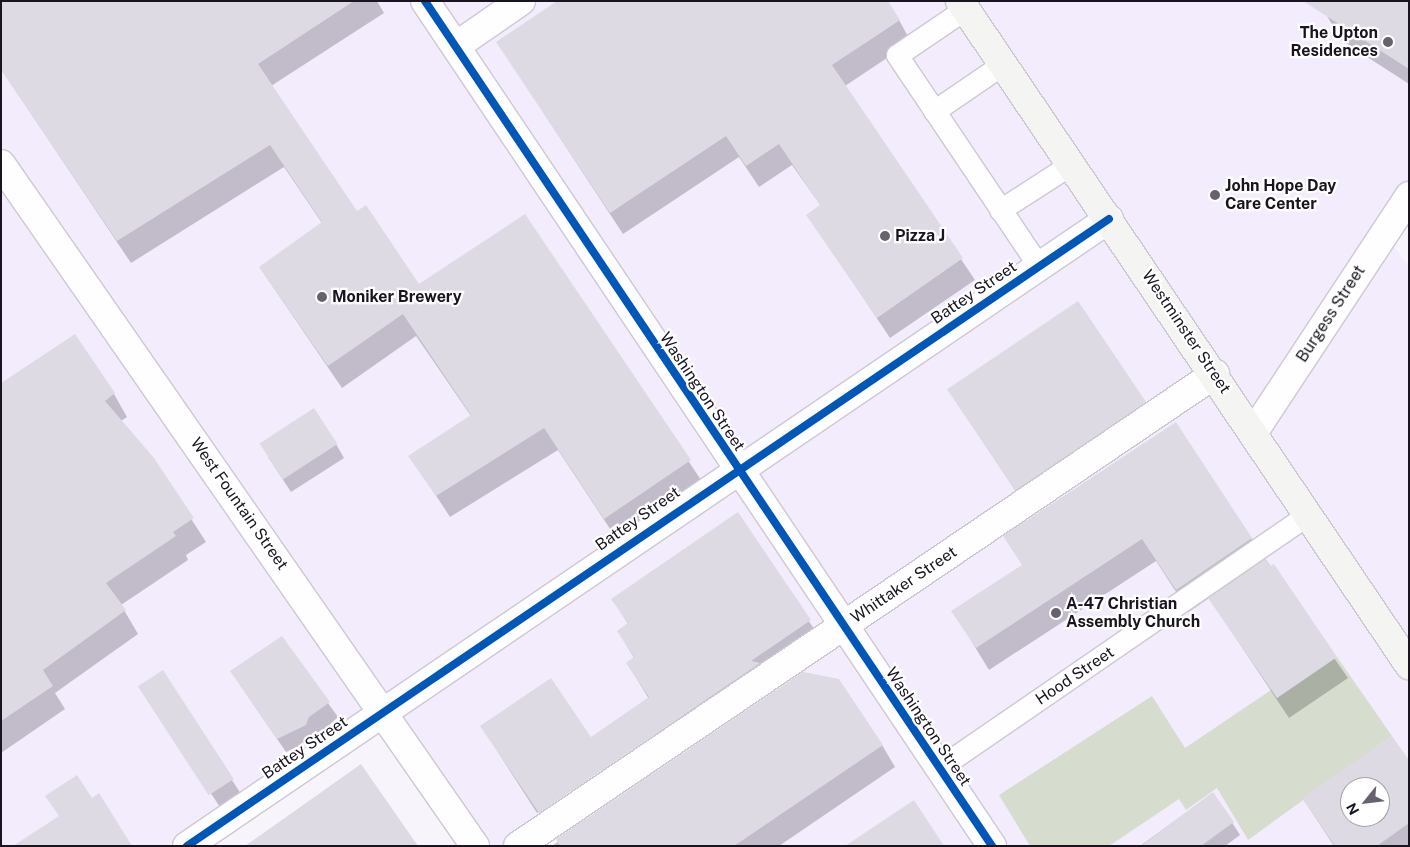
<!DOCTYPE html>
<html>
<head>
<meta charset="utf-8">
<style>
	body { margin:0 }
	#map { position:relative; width:1410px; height:847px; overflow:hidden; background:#f8f4fc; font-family:"Public Sans",sans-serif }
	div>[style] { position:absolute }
	.built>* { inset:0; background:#f3ecfd }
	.green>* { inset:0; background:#d6ddcf }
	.shadow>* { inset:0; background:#0003 }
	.building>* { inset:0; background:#dedae4; transform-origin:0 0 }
	.roads { filter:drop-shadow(1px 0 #cdc9d2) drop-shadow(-1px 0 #cdc9d2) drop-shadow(0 1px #cdc9d2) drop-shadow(0 -1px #cdc9d2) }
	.service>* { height:21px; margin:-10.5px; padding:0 10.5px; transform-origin:10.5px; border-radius:10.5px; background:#fefdff }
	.minor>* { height:28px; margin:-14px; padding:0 14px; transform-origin:14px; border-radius:14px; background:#fefdff }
	.secondary>* { height:28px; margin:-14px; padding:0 14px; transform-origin:14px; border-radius:14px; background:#f4f5f2 }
	.cycleway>* { height:8px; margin:-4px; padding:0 4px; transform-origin:4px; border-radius:4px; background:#0057b8 }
	.dots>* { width:14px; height:14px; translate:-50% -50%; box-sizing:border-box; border:2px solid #fff; border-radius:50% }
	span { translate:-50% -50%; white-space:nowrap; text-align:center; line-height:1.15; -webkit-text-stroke:4.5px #fff; paint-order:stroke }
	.poi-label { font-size:16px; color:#191420; font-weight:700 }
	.right { translate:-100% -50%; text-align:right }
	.left { translate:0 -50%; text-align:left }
	.street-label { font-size:16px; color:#191420 }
	.frame { position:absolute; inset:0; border:2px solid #191420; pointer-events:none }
	.north { position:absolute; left:1340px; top:777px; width:50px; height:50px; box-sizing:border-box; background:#fff; border:1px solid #a3a1a6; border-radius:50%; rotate:241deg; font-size:14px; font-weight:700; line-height:20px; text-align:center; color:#191420 }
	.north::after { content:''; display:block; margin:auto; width:18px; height:22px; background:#67626d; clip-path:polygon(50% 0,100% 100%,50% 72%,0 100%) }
</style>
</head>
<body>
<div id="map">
	<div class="built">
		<div style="clip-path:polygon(evenodd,1px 1px,1409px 1px,1409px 189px,1393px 245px,1409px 267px,1409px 846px,714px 846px,758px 814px,707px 733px,542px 846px,490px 846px,400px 717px,192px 846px,1px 846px,1px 1px,1350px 787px,1380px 787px,1380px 817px,1350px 817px,1350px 787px)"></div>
	</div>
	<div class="green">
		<div style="clip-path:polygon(1337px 657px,1392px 736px,1248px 840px,1217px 788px,1186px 810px,1179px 799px,1109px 846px,1030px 846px,999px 795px,1152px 696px,1185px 748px,1271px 690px,1277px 698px)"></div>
	</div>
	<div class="shadow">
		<div style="clip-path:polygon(1px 1px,377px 1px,384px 13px,271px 86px,357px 213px,419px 286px,525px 215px,703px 483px,618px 541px,558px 450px,450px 517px,410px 456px,471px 416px,416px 336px,342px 388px,260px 268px,322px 223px,284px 167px,131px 263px,1px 69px)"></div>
		<div style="clip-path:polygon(1409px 1px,1409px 84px,1341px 40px,1327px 16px)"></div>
		<div style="clip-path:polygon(899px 20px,911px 42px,845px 86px,975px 280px,890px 338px,808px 215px,821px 206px,792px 165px,759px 187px,739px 157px,623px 234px,497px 42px)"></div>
		<div style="clip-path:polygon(1px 385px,114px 394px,127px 417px,121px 421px,153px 459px,206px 542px,186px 555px,188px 560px,121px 605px,138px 634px,55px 693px,65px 709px,1px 753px)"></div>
		<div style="clip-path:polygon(949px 390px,1145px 403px,1156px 423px,1028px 510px)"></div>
		<div style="clip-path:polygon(336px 444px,344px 458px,291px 492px,268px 457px)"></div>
		<div style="clip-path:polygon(738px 514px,824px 644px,553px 836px,539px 815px,755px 665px,537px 813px,481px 726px,590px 739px,649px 699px,627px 663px,634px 658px,618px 631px,628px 624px,613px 599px)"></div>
		<div style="clip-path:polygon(1005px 537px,1251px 538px,1348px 678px,1289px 718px,1209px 598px,1189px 612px,1156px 561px,989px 670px,953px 611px,1023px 566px)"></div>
		<div style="clip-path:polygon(281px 638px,338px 717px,313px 739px,286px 752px,240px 685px)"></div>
		<div style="clip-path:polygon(803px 673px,882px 745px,895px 767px,779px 846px,552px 846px)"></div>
		<div style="clip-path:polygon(139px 686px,232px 780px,241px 794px,220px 807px)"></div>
		<div style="clip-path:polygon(evenodd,1409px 762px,1409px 846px,1334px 846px,1303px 799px,1409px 762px,1350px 787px,1380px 787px,1380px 817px,1350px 817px,1350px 787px)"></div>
		<div style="clip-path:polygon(1213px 793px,1240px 835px,1225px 846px,1140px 846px)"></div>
	</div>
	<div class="building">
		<div style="clip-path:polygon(1px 1px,354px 1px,258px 64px,357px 211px,366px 205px,419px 284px,525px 214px,691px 460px,604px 519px,544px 428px,436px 496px,408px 456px,471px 415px,403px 314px,328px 366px,259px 267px,322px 222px,270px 145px,117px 241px,1px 70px)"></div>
		<div style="clip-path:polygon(557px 1px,888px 1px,900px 20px,832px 65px,963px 258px,877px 318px,806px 215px,820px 205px,779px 144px,746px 166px,726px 136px,610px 213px,496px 42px)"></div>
		<div style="clip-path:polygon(1303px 1px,1409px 1px,1409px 69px)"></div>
		<div style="left:1078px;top:301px;width:122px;height:158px;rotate:56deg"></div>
		<div style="clip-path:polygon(75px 334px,115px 393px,105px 401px,154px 458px,194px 518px,173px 532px,176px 536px,106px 583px,126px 610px,43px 670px,53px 686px,1px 721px,1px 383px)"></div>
		<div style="left:314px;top:408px;width:43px;height:65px;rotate:57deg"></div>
		<div style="clip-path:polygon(1176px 422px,1252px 538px,1176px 590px,1142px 539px,976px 648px,951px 611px,1022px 565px,1003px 536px)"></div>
		<div style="clip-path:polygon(738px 512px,811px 620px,751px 661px,760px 663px,539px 813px,480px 726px,551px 678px,591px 737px,649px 697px,626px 663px,634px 657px,617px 631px,628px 623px,611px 599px)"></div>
		<div style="clip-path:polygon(1265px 558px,1270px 566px,1274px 564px,1337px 657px,1277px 698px,1208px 598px)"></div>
		<div style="clip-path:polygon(282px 636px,330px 702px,309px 717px,306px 725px,277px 739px,230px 671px)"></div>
		<div style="left:163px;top:670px;width:130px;height:30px;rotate:57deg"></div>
		<div style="clip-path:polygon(803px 672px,839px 679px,883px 745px,734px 846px,560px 846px,556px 839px)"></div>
		<div style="clip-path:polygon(evenodd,1392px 736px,1409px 760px,1409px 823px,1377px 846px,1335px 846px,1302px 798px,1392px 736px,1350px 787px,1380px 787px,1380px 817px,1350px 817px,1350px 787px)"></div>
		<div style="clip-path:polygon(361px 764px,418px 846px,245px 846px)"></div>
		<div style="clip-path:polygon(77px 775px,92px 798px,99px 793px,132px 846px,13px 846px,59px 816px,45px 796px)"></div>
		<div style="clip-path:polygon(1213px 792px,1234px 822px,1201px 846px,1141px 846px)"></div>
		<div style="clip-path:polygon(914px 800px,944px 846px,845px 846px)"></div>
	</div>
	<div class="roads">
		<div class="service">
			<div style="left:965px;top:9px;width:82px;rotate:145.9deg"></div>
			<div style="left:897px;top:55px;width:254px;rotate:56.1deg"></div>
			<div style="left:934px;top:111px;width:83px;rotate:-34.3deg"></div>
			<div style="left:1000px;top:210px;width:85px;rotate:-32.9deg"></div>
			<div style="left:939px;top:768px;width:448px;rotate:-34.5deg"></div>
		</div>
		<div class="minor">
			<div style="left:425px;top:1px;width:1018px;rotate:56.14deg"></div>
			<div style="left:456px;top:46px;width:79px;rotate:-34.7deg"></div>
			<div style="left:1px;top:164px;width:831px;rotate:55.2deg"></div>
			<div style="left:1253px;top:433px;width:284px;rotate:-56.6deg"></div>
			<div style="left:187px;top:846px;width:1115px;rotate:-34.22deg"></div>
			<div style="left:518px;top:846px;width:842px;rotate:-34.11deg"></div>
		</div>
		<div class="secondary">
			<div style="left:960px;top:1px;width:802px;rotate:55.93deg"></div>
		</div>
	</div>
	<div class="cycleway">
		<div style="left:425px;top:1px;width:1018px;rotate:56.14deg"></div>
		<div style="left:187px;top:846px;width:1115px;rotate:-34.22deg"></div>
	</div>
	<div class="dots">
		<div style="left:1388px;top:42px;background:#67626d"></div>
		<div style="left:1215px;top:195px;background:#67626d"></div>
		<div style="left:885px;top:236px;background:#67626d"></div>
		<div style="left:322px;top:297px;background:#67626d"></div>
		<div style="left:1056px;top:613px;background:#67626d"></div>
	</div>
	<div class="poi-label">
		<span class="right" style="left:1378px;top:42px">The Upton<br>Residences</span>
		<span class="left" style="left:1225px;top:195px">John Hope Day<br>Care Center</span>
		<span class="left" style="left:895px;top:236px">Pizza J</span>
		<span class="left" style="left:332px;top:297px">Moniker Brewery</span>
		<span class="left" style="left:1066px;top:613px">A-47 Christian<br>Assembly Church</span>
	</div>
	<div class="street-label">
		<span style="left:974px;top:293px;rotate:-34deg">Battey Street</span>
		<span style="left:1331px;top:314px;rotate:-57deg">Burgess Street</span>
		<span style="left:1186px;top:332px;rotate:56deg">Westminster Street</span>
		<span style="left:702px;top:392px;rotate:56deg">Washington Street</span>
		<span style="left:239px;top:504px;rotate:55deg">West Fountain Street</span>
		<span style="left:638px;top:519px;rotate:-35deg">Battey Street</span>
		<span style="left:904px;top:585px;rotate:-34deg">Whittaker Street</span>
		<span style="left:1075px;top:676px;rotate:-34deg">Hood Street</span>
		<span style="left:928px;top:727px;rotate:56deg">Washington Street</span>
		<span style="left:305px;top:748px;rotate:-34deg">Battey Street</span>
	</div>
	<div class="frame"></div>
	<div class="north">N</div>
</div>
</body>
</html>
